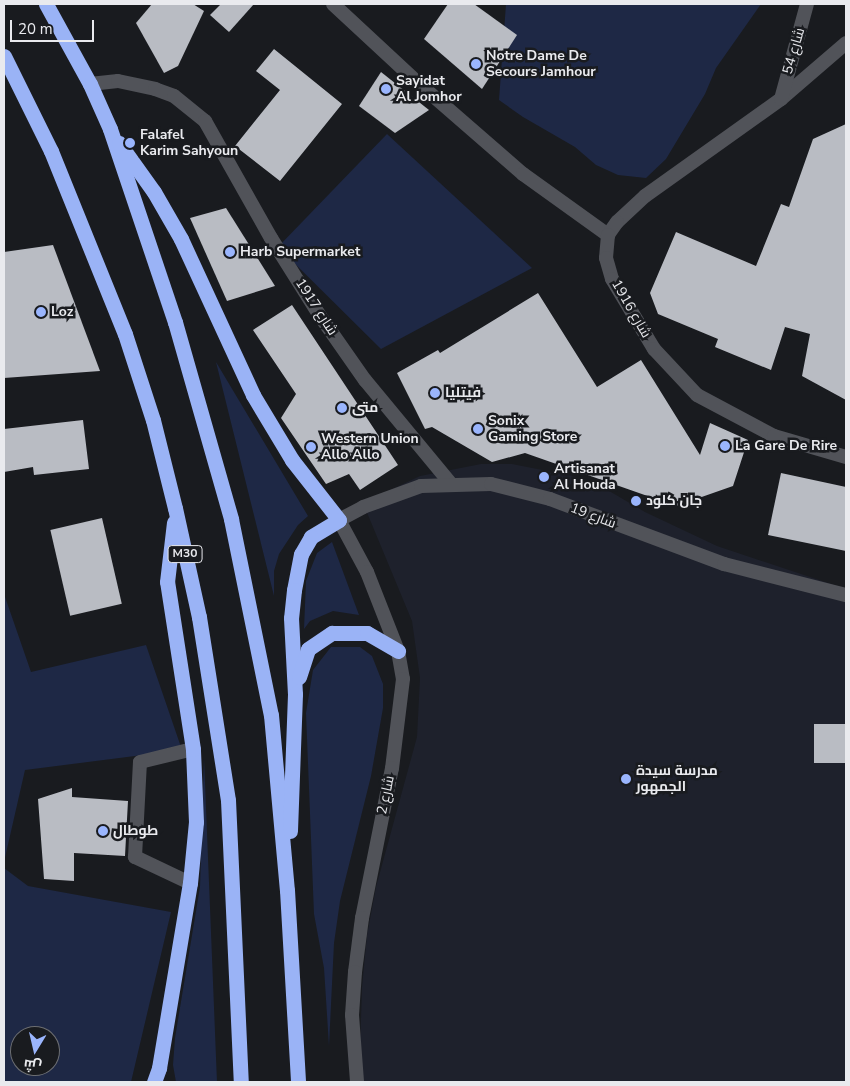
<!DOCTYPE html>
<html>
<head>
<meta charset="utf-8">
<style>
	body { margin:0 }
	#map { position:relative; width:850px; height:1086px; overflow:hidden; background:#191b1f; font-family:"Nunito Sans",Cairo,sans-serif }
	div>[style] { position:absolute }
	.built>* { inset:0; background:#1e212c }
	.green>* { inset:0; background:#1e2845 }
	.building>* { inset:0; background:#b9bcc3; transform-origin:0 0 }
	.service>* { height:14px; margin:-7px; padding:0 7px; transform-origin:7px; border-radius:7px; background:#515359 }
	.minor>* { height:14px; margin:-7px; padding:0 7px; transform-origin:7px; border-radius:7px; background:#515359 }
	.tertiary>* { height:14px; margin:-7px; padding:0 7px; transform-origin:7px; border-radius:7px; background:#515359 }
	.secondary>* { height:14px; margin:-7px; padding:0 7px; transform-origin:7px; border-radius:7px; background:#515359 }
	.motorway>* { height:15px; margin:-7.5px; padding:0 7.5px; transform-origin:7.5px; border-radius:7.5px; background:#9ab3f6 }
	.dots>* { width:14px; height:14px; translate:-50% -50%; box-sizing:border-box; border:2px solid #191b1f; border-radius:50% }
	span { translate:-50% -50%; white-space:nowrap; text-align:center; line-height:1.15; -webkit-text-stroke:5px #191b1f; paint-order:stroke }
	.shield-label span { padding:1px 4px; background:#191b1f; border:1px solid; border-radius:4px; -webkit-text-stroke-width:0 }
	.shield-label { font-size:12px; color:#e9eaee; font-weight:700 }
	.street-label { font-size:14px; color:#e9eaee }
	.poi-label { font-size:14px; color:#e9eaee; font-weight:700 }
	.left { translate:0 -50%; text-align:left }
	.frame { position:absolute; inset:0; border:5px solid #e9eaee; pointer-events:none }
	.north { position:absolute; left:10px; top:1026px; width:50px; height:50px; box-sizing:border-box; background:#191b1f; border:1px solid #6c6e72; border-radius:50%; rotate:189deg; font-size:14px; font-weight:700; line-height:20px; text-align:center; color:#e9eaee }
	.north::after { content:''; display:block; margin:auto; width:18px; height:22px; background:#9ab5fd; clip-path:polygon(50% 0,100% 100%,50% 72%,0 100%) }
	.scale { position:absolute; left:10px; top:20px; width:84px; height:22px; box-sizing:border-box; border:2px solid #e9eaee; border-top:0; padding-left:6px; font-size:15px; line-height:18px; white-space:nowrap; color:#e9eaee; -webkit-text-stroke:4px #191b1f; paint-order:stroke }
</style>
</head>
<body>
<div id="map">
	<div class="built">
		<div style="clip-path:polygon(481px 464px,512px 464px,573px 476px,599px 485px,645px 512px,717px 546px,846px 589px,846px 1082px,359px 1082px,362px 987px,367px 935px,376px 887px,417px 737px,420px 678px,412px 621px,363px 503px,420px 476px)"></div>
	</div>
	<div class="green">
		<div style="clip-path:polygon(506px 4px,761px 4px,716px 68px,705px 94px,666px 159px,646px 178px,618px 175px,596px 165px,575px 147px,523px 117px,499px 100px)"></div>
		<div style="clip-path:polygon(387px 134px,532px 268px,381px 349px,278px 247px)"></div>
		<div style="clip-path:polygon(216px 362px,308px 516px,298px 525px,279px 554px,274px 571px,274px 596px)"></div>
		<div style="clip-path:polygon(332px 542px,359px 615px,333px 611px,310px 621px,304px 629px,306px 581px,317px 553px)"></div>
		<div style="clip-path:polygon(4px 594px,31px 672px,146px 645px,182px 750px,25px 770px,4px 862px)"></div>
		<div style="clip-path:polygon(331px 647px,360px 647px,372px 656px,383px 684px,383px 708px,371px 776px,340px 901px,334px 943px,329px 1046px,324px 968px,314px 914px,306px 713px,313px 670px)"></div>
		<div style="clip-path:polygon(204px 758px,217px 1082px,176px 1082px,173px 1065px,175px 1038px,200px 887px)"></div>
		<div style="clip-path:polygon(evenodd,4px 868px,28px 886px,171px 912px,131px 1082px,4px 1082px,4px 868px,20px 1036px,50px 1036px,50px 1066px,20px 1066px,20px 1036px)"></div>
	</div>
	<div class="building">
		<div style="clip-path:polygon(152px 4px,193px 4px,204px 11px,178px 66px,164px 73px,136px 23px)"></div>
		<div style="clip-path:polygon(221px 4px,254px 4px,229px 32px,210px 15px)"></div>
		<div style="clip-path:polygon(448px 4px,474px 4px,517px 35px,482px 89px,424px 39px)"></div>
		<div style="clip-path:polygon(274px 49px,342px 104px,280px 181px,235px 146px,280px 90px,256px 71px)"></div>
		<div style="clip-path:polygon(381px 72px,429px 110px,395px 133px,359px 106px)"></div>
		<div style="clip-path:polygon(846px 124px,846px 400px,802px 376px,810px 334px,785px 327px,771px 370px,715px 347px,718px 339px,658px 314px,650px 293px,676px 232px,756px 266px,781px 204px,789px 207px,813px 139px)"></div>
		<div style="clip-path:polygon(226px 208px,275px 286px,227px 301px,190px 218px)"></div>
		<div style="clip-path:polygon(53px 245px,100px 371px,4px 378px,4px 252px)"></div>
		<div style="clip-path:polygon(538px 293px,597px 387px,641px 360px,700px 455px,710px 423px,748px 440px,733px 486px,676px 506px,525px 453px,492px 462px,432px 427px,425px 429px,397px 373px,438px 350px,440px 353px)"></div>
		<div style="clip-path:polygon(292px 305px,398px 465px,360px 490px,349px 474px,326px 484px,281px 418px,296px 394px,253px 330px)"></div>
		<div style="clip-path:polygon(83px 420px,89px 469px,34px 475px,33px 467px,4px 472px,4px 429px)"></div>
		<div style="clip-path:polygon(781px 473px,846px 487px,846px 551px,768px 535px)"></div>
		<div style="left:102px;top:518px;width:88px;height:53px;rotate:77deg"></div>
		<div style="left:814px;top:724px;width:32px;height:39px"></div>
		<div style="clip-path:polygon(72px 788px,72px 797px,128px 801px,125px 856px,74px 853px,74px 881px,44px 879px,38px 799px)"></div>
	</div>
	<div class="service">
		<div style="left:190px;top:883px;width:61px;rotate:-154.7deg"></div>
		<div style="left:135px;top:857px;width:95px;rotate:-87deg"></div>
		<div style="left:140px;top:762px;width:55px;rotate:-13.8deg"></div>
	</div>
	<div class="minor">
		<div style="left:333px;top:4px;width:113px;rotate:42.9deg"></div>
		<div style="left:416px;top:81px;width:142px;rotate:41deg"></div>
		<div style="left:523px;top:174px;width:105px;rotate:35.7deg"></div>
		<div style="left:846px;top:43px;width:86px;rotate:139.3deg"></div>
		<div style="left:781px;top:99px;width:167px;rotate:144.5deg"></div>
		<div style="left:645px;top:196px;width:38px;rotate:137deg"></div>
		<div style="left:617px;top:222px;width:16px;rotate:125deg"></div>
		<div style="left:608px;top:235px;width:23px;rotate:95deg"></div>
		<div style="left:606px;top:258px;width:22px;rotate:74deg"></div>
		<div style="left:612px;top:279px;width:82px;rotate:59deg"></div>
		<div style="left:654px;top:349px;width:63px;rotate:46.9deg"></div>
		<div style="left:697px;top:395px;width:87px;rotate:28deg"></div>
		<div style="left:774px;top:436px;width:75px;rotate:16.3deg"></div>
		<div style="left:90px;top:84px;width:28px;rotate:-6deg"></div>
		<div style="left:118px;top:81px;width:38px;rotate:12deg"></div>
		<div style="left:155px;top:89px;width:20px;rotate:20deg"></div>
		<div style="left:174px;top:96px;width:40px;rotate:39deg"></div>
		<div style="left:205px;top:121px;width:134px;rotate:60.6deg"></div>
		<div style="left:271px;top:238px;width:89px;rotate:57.9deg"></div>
		<div style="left:318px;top:313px;width:82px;rotate:55deg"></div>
		<div style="left:365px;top:380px;width:135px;rotate:50.4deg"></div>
		<div style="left:781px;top:99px;width:98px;rotate:-74.7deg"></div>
	</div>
	<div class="tertiary">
		<div style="left:339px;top:520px;width:59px;rotate:61.7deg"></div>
		<div style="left:367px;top:572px;width:85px;rotate:68.6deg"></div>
		<div style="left:398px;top:651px;width:28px;rotate:80deg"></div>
		<div style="left:403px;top:679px;width:90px;rotate:97deg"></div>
		<div style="left:392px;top:768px;width:153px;rotate:101.3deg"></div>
		<div style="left:362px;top:918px;width:54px;rotate:97.4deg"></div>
		<div style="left:355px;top:972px;width:43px;rotate:94deg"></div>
		<div style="left:352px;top:1015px;width:67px;rotate:85.7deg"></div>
	</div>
	<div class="secondary">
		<div style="left:339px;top:520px;width:27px;rotate:-28deg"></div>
		<div style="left:363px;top:507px;width:62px;rotate:-19.9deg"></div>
		<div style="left:421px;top:486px;width:70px;rotate:-1.6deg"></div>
		<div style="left:491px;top:484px;width:61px;rotate:14.3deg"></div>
		<div style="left:550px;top:499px;width:186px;rotate:20.5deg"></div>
		<div style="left:724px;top:564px;width:126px;rotate:14.3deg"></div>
	</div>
	<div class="motorway">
		<div style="left:46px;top:4px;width:91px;rotate:61.2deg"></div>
		<div style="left:90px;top:84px;width:49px;rotate:66deg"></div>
		<div style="left:110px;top:129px;width:204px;rotate:71.4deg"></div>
		<div style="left:175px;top:322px;width:205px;rotate:74.1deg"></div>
		<div style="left:231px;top:519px;width:200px;rotate:78.5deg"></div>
		<div style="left:271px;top:715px;width:176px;rotate:84.8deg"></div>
		<div style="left:287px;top:890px;width:192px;rotate:86.7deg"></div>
		<div style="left:4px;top:56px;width:106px;rotate:63.7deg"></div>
		<div style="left:51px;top:151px;width:197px;rotate:68deg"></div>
		<div style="left:125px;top:334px;width:90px;rotate:72deg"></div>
		<div style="left:153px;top:420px;width:91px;rotate:76deg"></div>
		<div style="left:175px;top:508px;width:112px;rotate:77.6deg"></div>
		<div style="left:199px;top:617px;width:185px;rotate:81deg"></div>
		<div style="left:228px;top:800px;width:282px;rotate:87.4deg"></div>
		<div style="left:119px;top:143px;width:60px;rotate:54.5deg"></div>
		<div style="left:154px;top:192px;width:54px;rotate:60.1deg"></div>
		<div style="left:181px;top:239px;width:172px;rotate:65.2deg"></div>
		<div style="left:253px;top:395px;width:76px;rotate:59deg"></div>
		<div style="left:292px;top:460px;width:76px;rotate:51.9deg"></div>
		<div style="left:339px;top:520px;width:33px;rotate:149deg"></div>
		<div style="left:311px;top:537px;width:20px;rotate:120deg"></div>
		<div style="left:301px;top:554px;width:37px;rotate:101deg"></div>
		<div style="left:294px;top:590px;width:28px;rotate:96deg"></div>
		<div style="left:291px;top:618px;width:76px;rotate:87deg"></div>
		<div style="left:295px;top:694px;width:137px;rotate:92.1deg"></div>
		<div style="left:299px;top:677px;width:29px;rotate:-72deg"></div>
		<div style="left:308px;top:649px;width:29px;rotate:-34deg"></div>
		<div style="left:332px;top:633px;width:35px"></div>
		<div style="left:367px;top:633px;width:36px;rotate:30deg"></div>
		<div style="left:154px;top:1082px;width:15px;rotate:-70deg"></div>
		<div style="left:159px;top:1068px;width:188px;rotate:-80.5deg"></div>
		<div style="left:190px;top:883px;width:61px;rotate:-84.4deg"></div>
		<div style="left:196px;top:822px;width:73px;rotate:-92.4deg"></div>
		<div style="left:193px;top:749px;width:169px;rotate:-98.8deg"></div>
		<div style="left:167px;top:582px;width:60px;rotate:-83.3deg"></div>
	</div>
	<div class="dots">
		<div style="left:476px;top:64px;background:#9ab5fd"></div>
		<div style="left:386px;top:89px;background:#9ab5fd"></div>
		<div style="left:130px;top:143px;background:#9ab5fd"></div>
		<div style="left:230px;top:252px;background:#9ab5fd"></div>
		<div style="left:41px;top:312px;background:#9ab5fd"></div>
		<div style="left:435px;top:393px;background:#9ab5fd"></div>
		<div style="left:342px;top:408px;background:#9ab5fd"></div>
		<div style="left:478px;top:429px;background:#9ab5fd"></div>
		<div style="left:725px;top:446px;background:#9ab5fd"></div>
		<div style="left:311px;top:447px;background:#9ab5fd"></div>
		<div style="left:544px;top:477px;background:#9ab5fd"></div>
		<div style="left:636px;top:501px;background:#9ab5fd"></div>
		<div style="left:626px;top:779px;background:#9ab5fd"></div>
		<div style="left:103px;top:831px;background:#9ab5fd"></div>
	</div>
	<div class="shield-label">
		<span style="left:185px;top:554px">M30</span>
	</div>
	<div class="street-label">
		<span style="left:794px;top:51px;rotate:-74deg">شارع 54</span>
		<span style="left:316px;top:307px;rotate:57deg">شارع 1917</span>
		<span style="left:631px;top:309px;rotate:60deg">شارع 1916</span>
		<span style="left:593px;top:516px;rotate:21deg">شارع 19</span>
		<span style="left:386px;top:795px;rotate:-78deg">شارع 2</span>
	</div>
	<div class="poi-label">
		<span class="left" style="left:486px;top:64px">Notre Dame De<br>Secours Jamhour</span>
		<span class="left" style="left:396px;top:89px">Sayidat<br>Al Jomhor</span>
		<span class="left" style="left:140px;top:143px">Falafel<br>Karim Sahyoun</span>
		<span class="left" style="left:240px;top:252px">Harb Supermarket</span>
		<span class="left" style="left:51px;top:312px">Loz</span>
		<span class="left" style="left:445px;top:393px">فيتليا</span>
		<span class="left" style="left:352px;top:408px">متى</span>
		<span class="left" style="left:488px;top:429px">Sonix<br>Gaming Store</span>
		<span class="left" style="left:321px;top:447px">Western Union<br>Allo Allo</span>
		<span class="left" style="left:735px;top:446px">La Gare De Rire</span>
		<span class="left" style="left:554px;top:477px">Artisanat<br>Al Houda</span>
		<span class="left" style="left:646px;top:501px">جان كلود</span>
		<span class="left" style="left:636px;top:779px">مدرسة سيدة<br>الجمهور</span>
		<span class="left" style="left:113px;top:831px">طوطال</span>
	</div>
	<div class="frame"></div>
	<div class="north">ش</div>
	<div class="scale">20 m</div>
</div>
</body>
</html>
